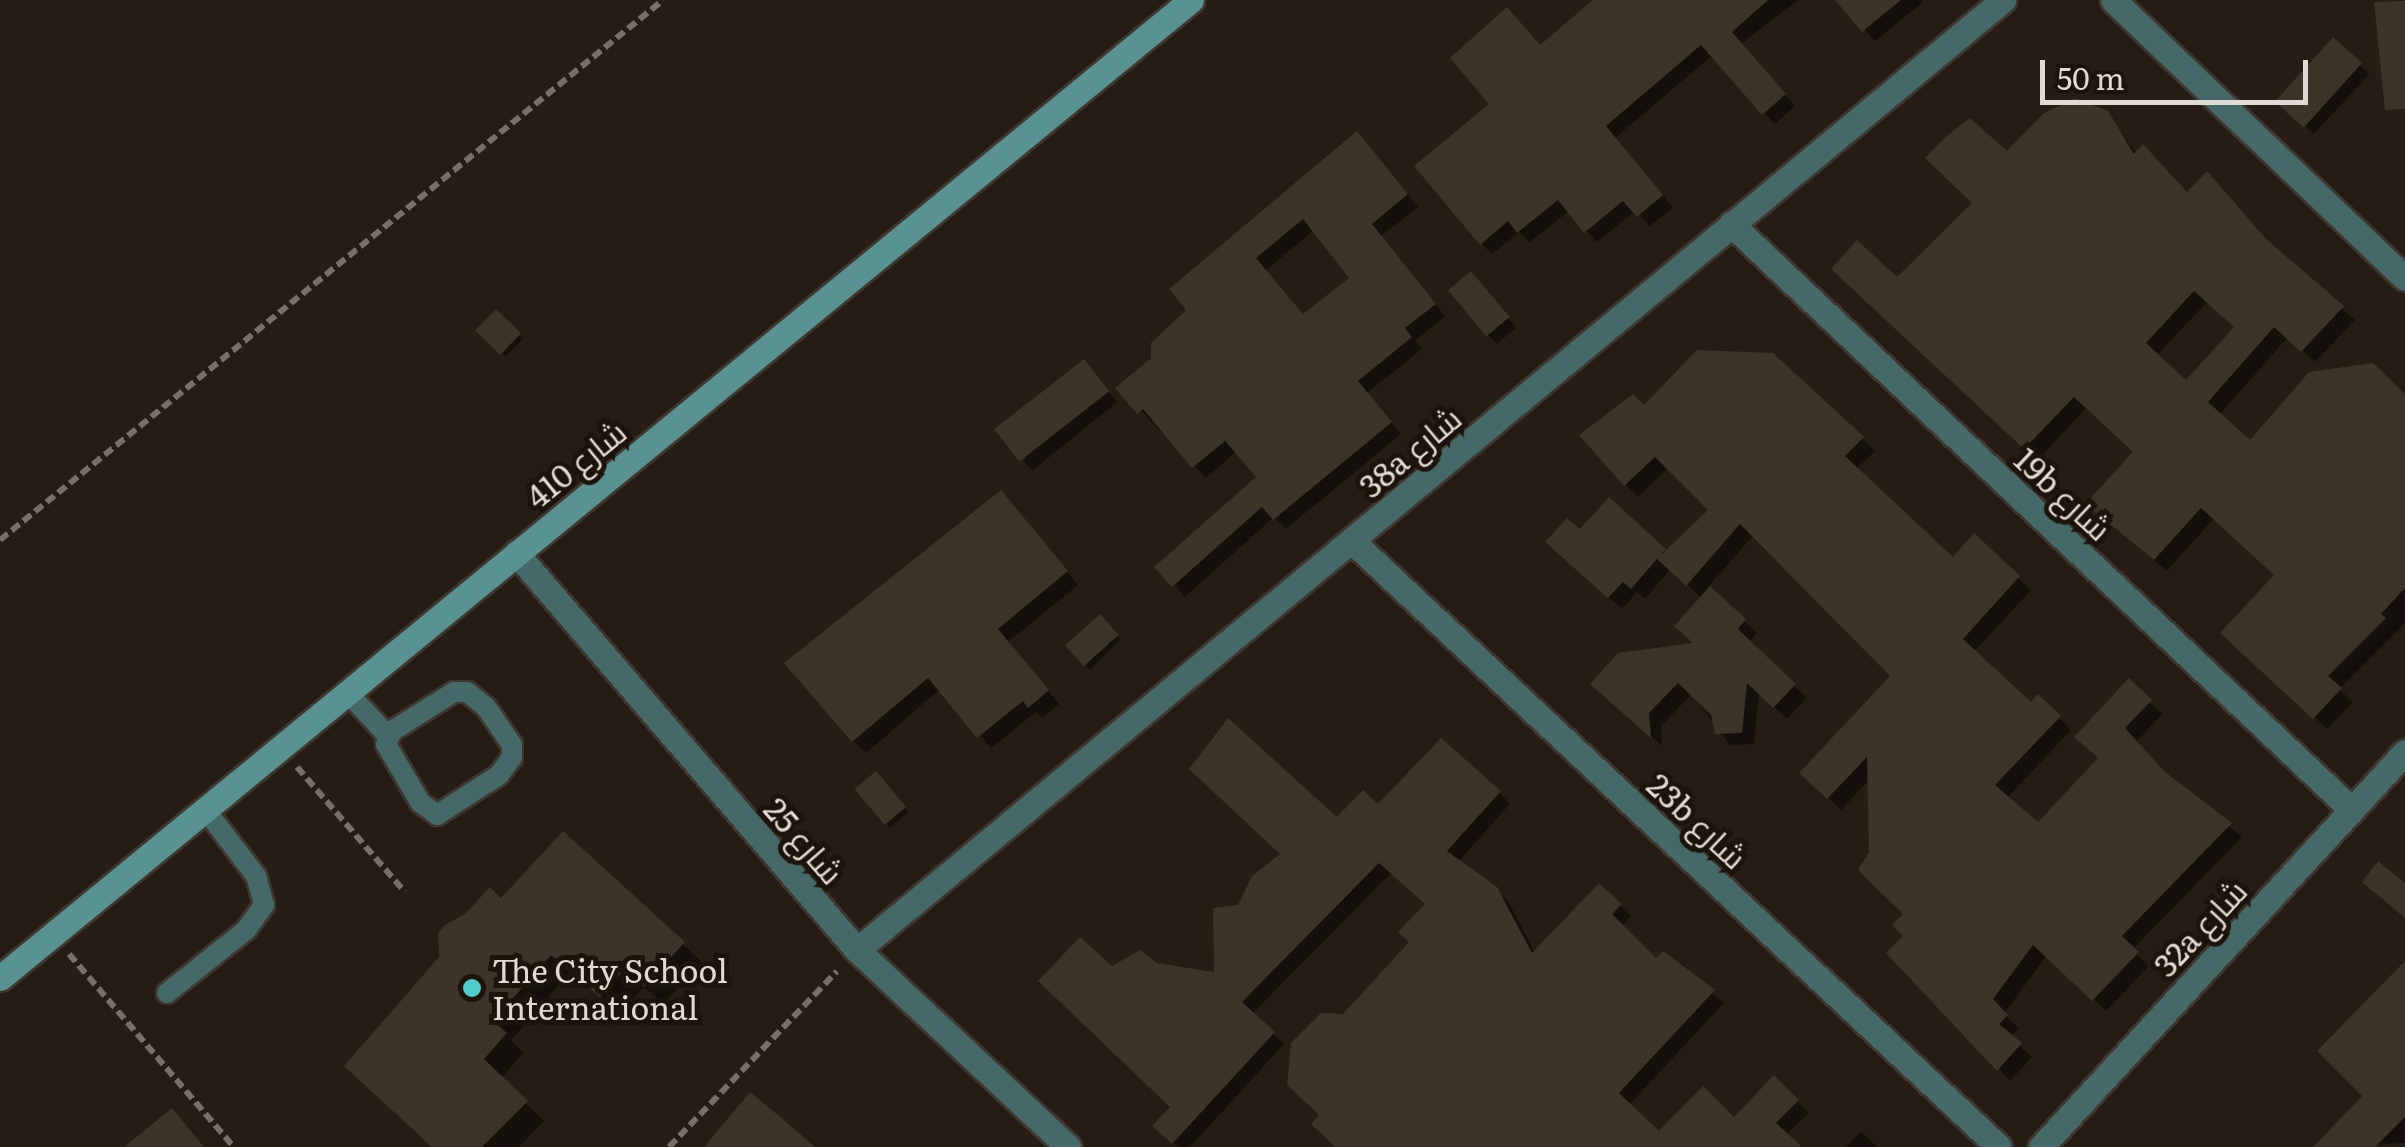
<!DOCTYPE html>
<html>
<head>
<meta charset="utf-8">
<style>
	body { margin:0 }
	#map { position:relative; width:2405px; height:1147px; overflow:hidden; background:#251d14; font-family:Literata,Cairo,serif }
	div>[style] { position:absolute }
	.shadow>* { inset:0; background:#0007; transform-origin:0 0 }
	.building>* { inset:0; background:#3c3329; transform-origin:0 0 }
	.path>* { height:6px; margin-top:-3px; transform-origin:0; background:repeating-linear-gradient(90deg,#777068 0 10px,transparent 0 15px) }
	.roads { filter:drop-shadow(2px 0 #3f372f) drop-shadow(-2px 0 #3f372f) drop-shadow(0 2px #3f372f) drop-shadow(0 -2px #3f372f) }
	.lane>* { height:20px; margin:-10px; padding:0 10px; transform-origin:10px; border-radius:10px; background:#456868 }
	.street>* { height:25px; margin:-12.5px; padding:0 12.5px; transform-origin:12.5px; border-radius:12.5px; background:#456868 }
	.secondary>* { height:25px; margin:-12.5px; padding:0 12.5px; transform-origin:12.5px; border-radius:12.5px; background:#599292 }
	.dots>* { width:28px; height:28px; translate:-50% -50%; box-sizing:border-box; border:5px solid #1c140b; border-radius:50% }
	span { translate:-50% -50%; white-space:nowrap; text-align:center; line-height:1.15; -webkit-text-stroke:10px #1c140b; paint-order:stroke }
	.street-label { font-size:32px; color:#e0dad4 }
	.poi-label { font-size:32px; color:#e0dad4 }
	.left { translate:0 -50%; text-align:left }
	.scale { position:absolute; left:2040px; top:60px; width:268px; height:45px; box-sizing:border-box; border:5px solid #e0dad4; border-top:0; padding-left:12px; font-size:30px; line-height:35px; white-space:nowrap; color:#e0dad4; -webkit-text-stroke:8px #1c140b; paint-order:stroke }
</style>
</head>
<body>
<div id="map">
	<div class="shadow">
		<div style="clip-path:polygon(1597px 0,1798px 0,1741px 44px,1795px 106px,1775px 124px,1713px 55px,1615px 138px,1673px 208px,1650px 226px,1635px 211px,1597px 242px,1569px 211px,1530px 242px,1519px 232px,1492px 254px,1481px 243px,1493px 104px,1541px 47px)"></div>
		<div style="clip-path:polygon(1838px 0,1922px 0,1923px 2px,1875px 41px)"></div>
		<div style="left:2333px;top:40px;width:50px;height:82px;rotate:43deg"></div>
		<div style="clip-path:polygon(evenodd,2075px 101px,2107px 113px,2137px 154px,2188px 195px,2271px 247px,2355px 320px,2315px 362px,2288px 337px,2219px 415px,2250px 443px,2405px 398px,2405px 623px,2339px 689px,2353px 702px,2327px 729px,2236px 645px,2277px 576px,2214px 518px,2167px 571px,2100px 516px,2136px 452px,2087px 407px,2038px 460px,1846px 281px,1897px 281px,1975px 203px,2008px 154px,2075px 101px,2208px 301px,2237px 327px,2187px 384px,2156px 356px,2208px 301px)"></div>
		<div style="clip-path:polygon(evenodd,1368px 146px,1418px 207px,1381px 236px,1445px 316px,1415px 341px,1422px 349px,1367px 393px,1401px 434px,1286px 529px,1274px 517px,1185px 597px,1158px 567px,1260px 477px,1237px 451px,1206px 478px,1119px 388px,1368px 146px,1314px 230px,1353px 278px,1304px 316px,1265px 271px,1314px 230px)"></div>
		<div style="clip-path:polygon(1480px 283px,1516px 328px,1497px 344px,1487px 334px)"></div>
		<div style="left:496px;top:312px;width:38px;height:25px;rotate:45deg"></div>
		<div style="clip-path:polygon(1772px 355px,1875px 451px,1856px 469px,1953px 561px,1975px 537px,2031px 590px,1974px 652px,2031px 705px,2039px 698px,2071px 730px,2007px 798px,2039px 825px,2101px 759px,2129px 682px,2162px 714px,2136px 742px,2168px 778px,2242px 837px,2132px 950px,2149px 966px,2106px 1011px,2047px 955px,2004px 1014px,2019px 1029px,2010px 1037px,2032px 1057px,2010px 1081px,1889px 953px,1906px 936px,1906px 914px,1872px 853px,1870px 779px,1841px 810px,1802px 773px,1894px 676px,1754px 535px,1708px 587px,1757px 633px,1749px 643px,1807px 698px,1787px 719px,1759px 692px,1754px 744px,1730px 745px,1692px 694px,1661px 726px,1662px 746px,1606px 696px,1697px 645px,1702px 599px,1671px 569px,1645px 599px,1637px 592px,1622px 609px,1561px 554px,1609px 501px,1666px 553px,1711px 510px,1669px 467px,1638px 497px,1625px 484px,1644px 409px)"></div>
		<div style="clip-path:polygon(1093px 372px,1117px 402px,1033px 470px,1023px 461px)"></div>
		<div style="clip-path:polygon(1013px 506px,1078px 585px,1008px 642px,1059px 704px,1042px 718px,1036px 712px,991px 748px,940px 689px,866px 753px,853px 741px)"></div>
		<div style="left:1100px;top:618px;width:30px;height:43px;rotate:46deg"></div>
		<div style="clip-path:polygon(1228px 721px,1337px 821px,1378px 807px,1499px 792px,1510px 804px,1458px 862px,1508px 901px,1535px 953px,1599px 886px,1631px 916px,1621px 927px,1657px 961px,1663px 954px,1724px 1003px,1628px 1106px,1659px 1135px,1734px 1120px,1774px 1078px,1809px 1113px,1786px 1135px,1798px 1147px,1338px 1147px,1322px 1115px,1344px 1016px,1412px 943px,1428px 904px,1392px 872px,1252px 1014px,1284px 1044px,1190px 1147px,1178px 1147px,1156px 1126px,1173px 1107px,1112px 969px,1156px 965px,1216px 974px,1239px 907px,1284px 854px,1210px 741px)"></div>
		<div style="left:876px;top:774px;width:50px;height:24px;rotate:50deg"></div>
		<div style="clip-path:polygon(563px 834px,702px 962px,664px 1003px,644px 987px,620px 1013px,571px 971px,511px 1040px,523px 1053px,501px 1079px,544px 1121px,519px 1147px,434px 1147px,501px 901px)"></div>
		<div style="clip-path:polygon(2405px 999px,2405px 1143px,2313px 1147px,2365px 1096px)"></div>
		<div style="clip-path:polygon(1861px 1131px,1872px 1142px,1876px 1147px,1846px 1147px)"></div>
	</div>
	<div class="building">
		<div style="clip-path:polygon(1593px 0,1768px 0,1732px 32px,1786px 94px,1762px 115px,1701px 45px,1606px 126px,1663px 195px,1637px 217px,1623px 201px,1584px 233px,1558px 200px,1517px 233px,1508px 221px,1480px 245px,1414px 166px,1489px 104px,1450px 58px,1507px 7px,1540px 45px)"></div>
		<div style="clip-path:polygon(1835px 0,1901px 0,1862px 32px)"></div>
		<div style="clip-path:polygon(2405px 1px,2405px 109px,2385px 110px,2374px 2px)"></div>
		<div style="left:2333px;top:37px;width:39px;height:87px;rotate:42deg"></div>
		<div style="clip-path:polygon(evenodd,2075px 98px,2108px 111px,2134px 154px,2143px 144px,2187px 192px,2207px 171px,2266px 239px,2344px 306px,2301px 352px,2274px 327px,2208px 402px,2250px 440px,2309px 372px,2373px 363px,2405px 394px,2405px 588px,2381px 614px,2386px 618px,2328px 676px,2342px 688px,2313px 719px,2220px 633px,2274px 575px,2201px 508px,2154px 560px,2085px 504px,2133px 452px,2074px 397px,2024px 449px,1831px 269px,1857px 240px,1897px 277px,1972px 203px,1925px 158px,1949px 134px,1970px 118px,2007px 151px,2044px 113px,2075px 98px,2194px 291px,2234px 327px,2186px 380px,2146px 343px,2194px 291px)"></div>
		<div style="clip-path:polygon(evenodd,1357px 131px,1408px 194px,1372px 224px,1436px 304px,1405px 328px,1412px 337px,1358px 381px,1392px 422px,1273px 520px,1262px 507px,1172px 587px,1154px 567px,1256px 477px,1225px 441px,1192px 468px,1143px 409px,1137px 414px,1115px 388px,1151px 358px,1151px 343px,1186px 310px,1169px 289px,1357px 131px,1303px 219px,1349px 278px,1303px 314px,1256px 258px,1303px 219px)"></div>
		<div style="left:1471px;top:271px;width:60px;height:30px;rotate:50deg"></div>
		<div style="left:496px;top:309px;width:35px;height:30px;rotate:44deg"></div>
		<div style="clip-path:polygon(1697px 350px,1773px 353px,1864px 437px,1845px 456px,1953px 557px,1974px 533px,2020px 576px,1963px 639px,2031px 702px,2038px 694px,2061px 716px,1995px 785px,2038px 822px,2098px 758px,2074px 737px,2129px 678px,2152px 700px,2125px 728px,2165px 772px,2232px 823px,2122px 936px,2139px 952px,2092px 1001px,2033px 945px,1993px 999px,2008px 1015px,1999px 1024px,2022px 1043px,1997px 1071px,1886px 953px,1903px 936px,1892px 925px,1903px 914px,1858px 870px,1869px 852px,1867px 757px,1827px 799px,1799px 773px,1890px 676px,1740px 524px,1686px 586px,1657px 559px,1631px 589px,1623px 582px,1608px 598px,1545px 542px,1567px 518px,1580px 529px,1609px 497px,1666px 549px,1659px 557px,1708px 510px,1655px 457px,1624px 486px,1579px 435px,1633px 394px,1644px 405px)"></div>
		<div style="left:1084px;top:359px;width:41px;height:114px;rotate:52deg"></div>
		<div style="clip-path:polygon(1001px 490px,1068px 571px,998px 629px,1049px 690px,1028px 708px,1023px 701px,977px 738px,928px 678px,852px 742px,784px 663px)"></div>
		<div style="clip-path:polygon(1710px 586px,1746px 619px,1738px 629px,1796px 684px,1773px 708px,1747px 683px,1742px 733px,1715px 734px,1711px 715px,1678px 683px,1649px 713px,1651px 738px,1590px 684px,1618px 653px,1693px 643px,1674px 626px)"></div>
		<div style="left:1100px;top:614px;width:28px;height:47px;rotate:48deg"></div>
		<div style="clip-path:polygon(1228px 718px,1337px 817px,1363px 790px,1378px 804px,1441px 738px,1501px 791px,1447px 851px,1497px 887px,1532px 953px,1599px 883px,1622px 904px,1612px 914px,1656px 958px,1663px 951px,1715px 990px,1619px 1093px,1659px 1131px,1703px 1086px,1734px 1117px,1774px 1075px,1799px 1100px,1776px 1123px,1802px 1147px,1335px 1147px,1311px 1124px,1319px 1115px,1287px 1085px,1291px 1043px,1321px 1013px,1343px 1014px,1409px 942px,1398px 932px,1425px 904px,1379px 863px,1242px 1002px,1275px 1032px,1172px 1144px,1152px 1126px,1170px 1107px,1038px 981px,1080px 937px,1112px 966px,1140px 950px,1157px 963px,1214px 972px,1213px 908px,1238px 905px,1252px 876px,1280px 854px,1189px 769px)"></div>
		<div style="left:876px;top:771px;width:47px;height:28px;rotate:50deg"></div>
		<div style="clip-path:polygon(563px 831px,685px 942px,644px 987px,624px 970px,600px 997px,551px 955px,493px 1021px,507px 1033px,484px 1059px,528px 1101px,482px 1147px,432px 1147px,344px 1066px,439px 957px,438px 933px,445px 925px,465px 914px,490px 887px,501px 898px)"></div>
		<div style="clip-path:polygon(2378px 861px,2405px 883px,2405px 918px,2362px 882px)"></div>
		<div style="clip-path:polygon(2405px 961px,2405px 1117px,2375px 1147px,2313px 1147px,2362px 1096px,2317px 1051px)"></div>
		<div style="clip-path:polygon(750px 1092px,778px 1115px,815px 1147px,704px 1147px)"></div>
		<div style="clip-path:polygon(172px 1108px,204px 1147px,124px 1147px)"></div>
	</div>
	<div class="path">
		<div style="left:0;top:540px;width:855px;rotate:-39.16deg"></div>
		<div style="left:297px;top:767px;width:165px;rotate:49.2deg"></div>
		<div style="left:69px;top:954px;width:254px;rotate:49.5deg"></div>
		<div style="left:669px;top:1147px;width:243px;rotate:-46.3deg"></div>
	</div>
	<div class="roads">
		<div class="lane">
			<div style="left:347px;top:692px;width:60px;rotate:47deg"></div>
			<div style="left:454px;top:692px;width:13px"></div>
			<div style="left:467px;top:692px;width:24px;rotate:38deg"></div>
			<div style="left:486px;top:707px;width:46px;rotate:55.6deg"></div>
			<div style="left:512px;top:745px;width:12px;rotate:90deg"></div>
			<div style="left:512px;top:757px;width:22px;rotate:126deg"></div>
			<div style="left:499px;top:775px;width:74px;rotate:147.2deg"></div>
			<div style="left:437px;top:815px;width:21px;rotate:-143deg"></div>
			<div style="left:420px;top:802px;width:67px;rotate:-120.4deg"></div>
			<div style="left:386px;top:744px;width:14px;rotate:-65deg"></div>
			<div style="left:392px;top:731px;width:73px;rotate:-32.2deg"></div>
			<div style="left:167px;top:993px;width:101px;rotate:-38.6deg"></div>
			<div style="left:246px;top:930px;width:31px;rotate:-54deg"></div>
			<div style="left:264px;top:905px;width:30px;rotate:-105deg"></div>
			<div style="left:256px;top:876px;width:84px;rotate:-127.3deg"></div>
		</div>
		<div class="street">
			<div style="left:2113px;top:0;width:403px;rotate:43.6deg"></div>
			<div style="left:1731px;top:224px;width:854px;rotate:43.34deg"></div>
			<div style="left:1352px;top:541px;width:886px;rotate:43.13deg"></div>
			<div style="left:516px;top:553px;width:523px;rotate:49.34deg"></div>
			<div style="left:857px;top:950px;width:289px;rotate:43deg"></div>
			<div style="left:857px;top:950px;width:1489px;rotate:-39.66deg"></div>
			<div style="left:2041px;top:1147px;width:537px;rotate:-47.34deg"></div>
		</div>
		<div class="secondary">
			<div style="left:0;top:978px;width:1541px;rotate:-39.39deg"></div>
		</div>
	</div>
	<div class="dots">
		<div style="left:472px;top:988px;background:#52cdce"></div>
	</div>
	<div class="street-label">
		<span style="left:1409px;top:451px;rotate:-40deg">38a شارع</span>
		<span style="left:575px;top:463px;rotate:-39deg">شارع 410</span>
		<span style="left:2064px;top:493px;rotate:43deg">19b شارع</span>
		<span style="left:1698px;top:820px;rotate:43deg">23b شارع</span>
		<span style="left:805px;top:840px;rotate:49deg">شارع 25</span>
		<span style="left:2199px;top:927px;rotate:-47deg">32a شارع</span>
	</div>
	<div class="poi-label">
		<span class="left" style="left:492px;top:988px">The City School<br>International</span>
	</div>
	<div class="scale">50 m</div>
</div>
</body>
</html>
